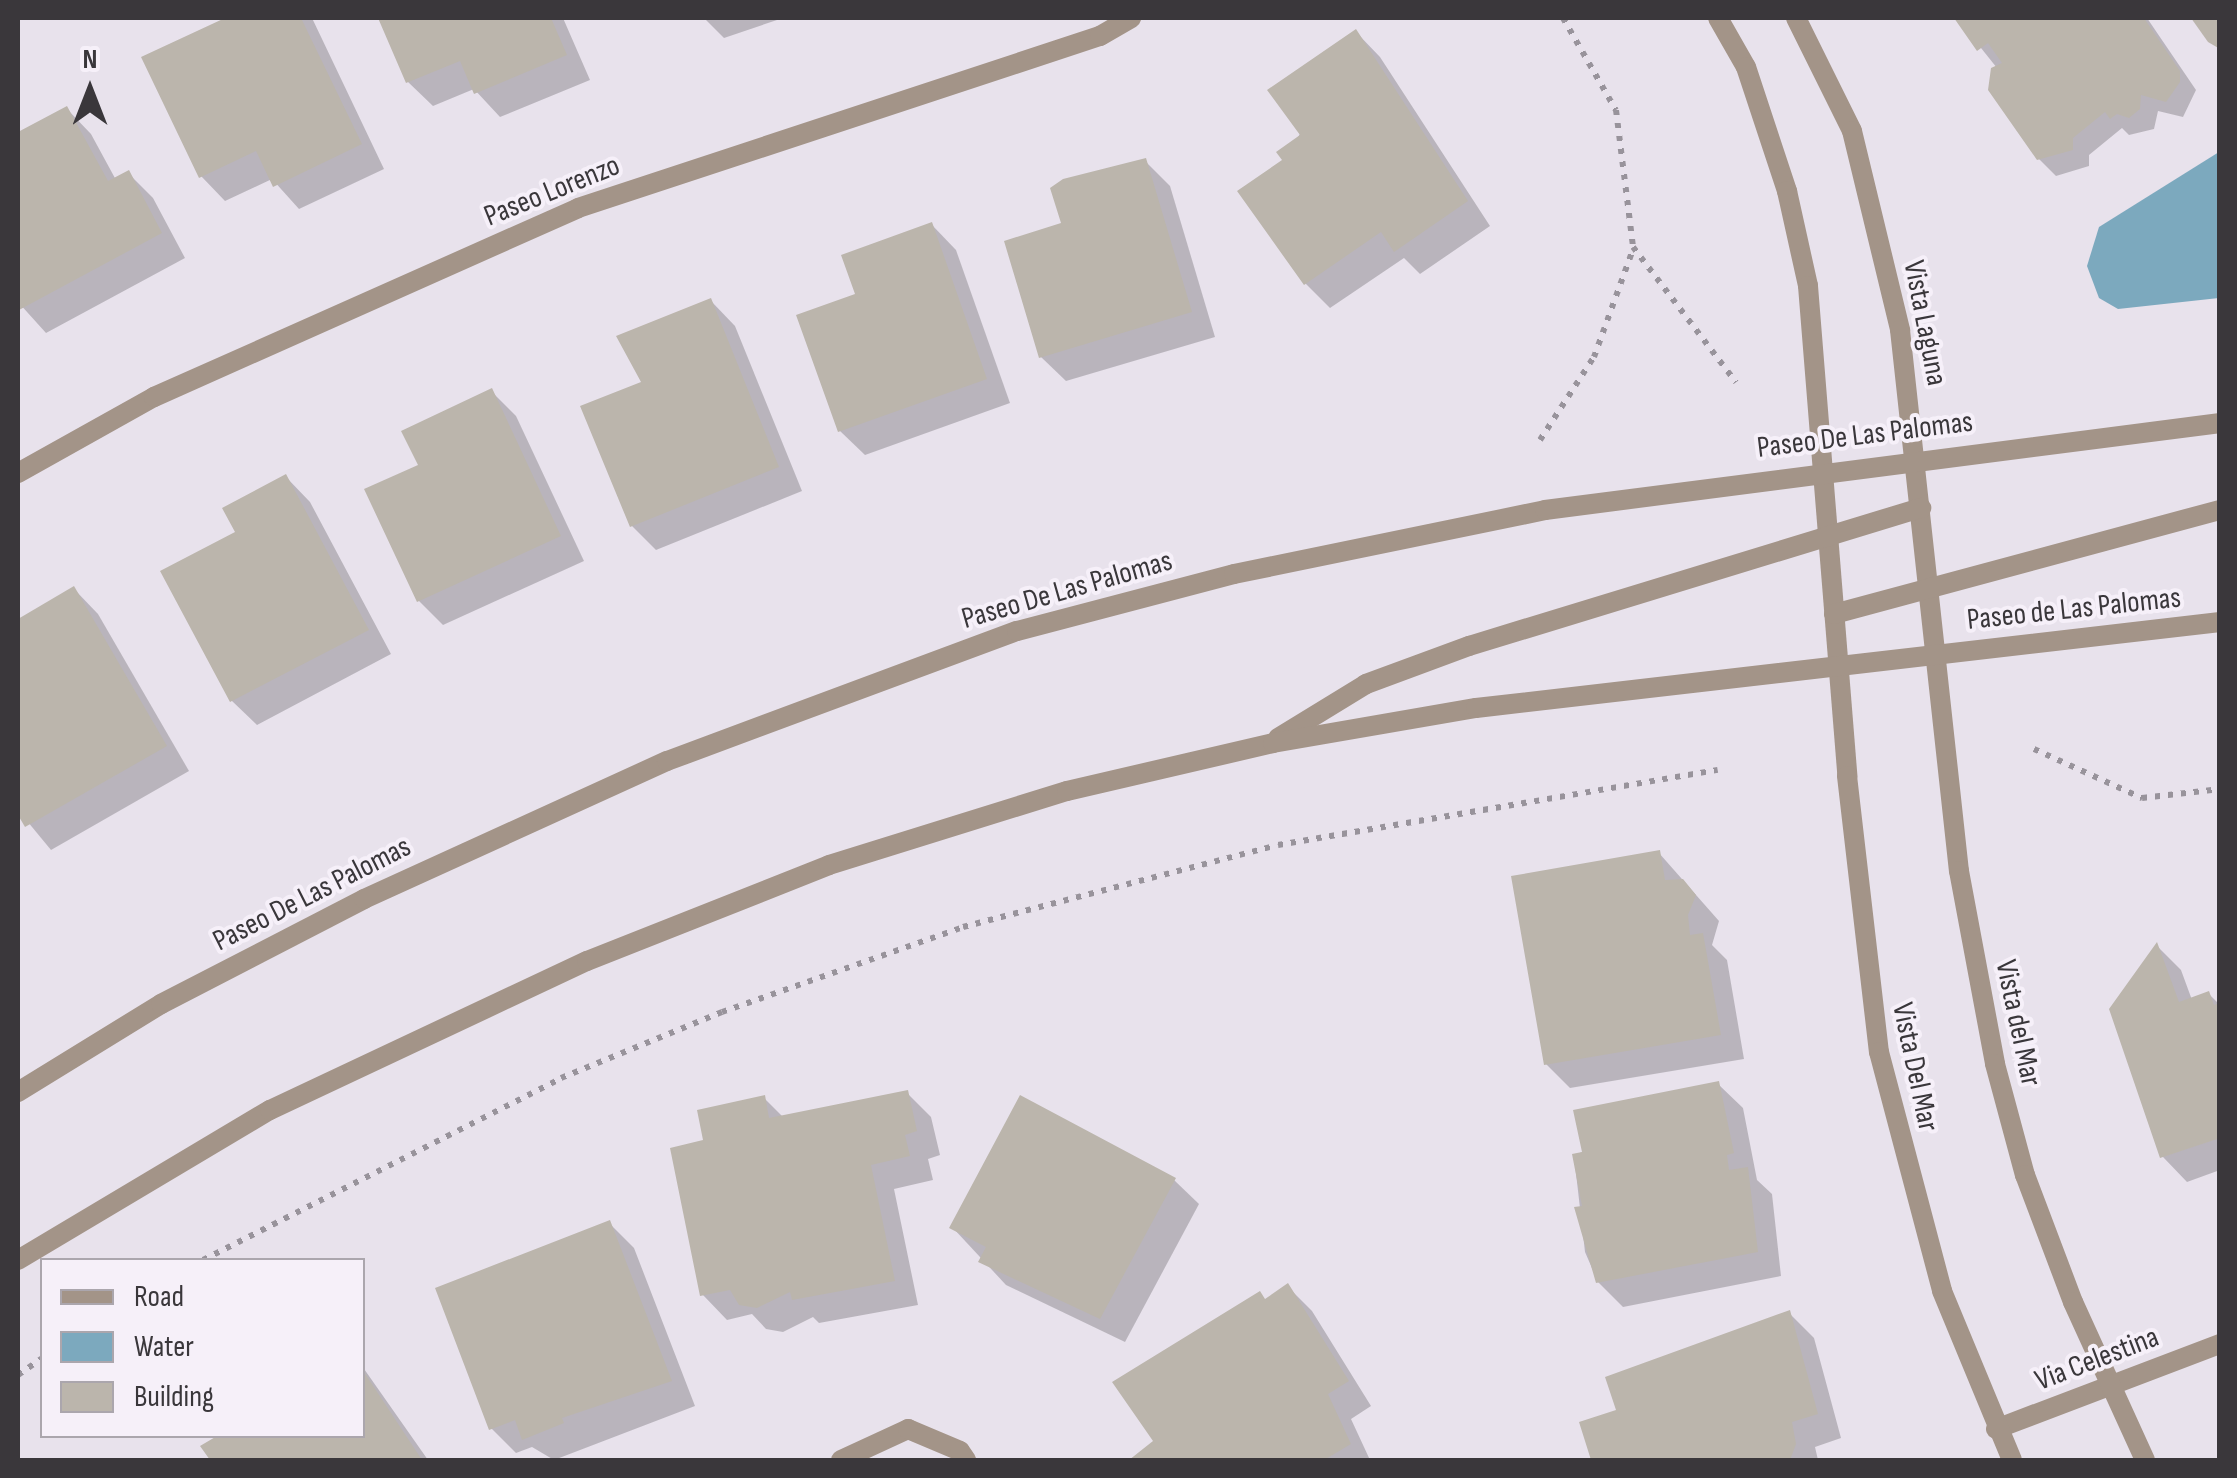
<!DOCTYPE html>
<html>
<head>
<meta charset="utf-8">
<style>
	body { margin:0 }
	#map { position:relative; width:2237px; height:1478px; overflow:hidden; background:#e8e2ec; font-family:"Sofia Sans Condensed",sans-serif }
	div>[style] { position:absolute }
	.water>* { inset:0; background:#7ca9be }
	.shadow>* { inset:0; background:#0003 }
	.building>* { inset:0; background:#bbb5ac }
	.path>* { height:6px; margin-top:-3px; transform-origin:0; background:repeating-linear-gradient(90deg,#98939b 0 5px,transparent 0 13px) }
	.minor>* { height:20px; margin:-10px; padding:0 10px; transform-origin:10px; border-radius:10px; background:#a39488 }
	.tertiary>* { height:20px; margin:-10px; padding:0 10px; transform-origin:10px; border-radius:10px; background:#a39488 }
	span { translate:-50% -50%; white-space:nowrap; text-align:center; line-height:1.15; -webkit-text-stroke:8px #f6f0f9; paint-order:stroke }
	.street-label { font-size:30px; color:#3a373b }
	.frame { position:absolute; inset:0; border:20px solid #3a373b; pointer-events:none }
	.legend { position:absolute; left:40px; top:1258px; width:325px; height:180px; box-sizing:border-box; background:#f6f0f9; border:2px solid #aba6ad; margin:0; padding:12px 18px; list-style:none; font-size:30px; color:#3a373b }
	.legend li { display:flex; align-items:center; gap:20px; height:50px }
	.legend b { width:50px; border:2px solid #aba6ad }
	.north { position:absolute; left:40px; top:40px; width:100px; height:100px; -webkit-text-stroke:8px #f6f0f9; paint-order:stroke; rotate:0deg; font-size:28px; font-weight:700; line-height:40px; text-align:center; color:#3a373b }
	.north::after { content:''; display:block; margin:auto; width:35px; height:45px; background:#3a373b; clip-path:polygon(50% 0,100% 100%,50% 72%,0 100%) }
</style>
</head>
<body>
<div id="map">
	<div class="water">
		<div style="clip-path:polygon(2219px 152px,2219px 298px,2118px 309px,2099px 298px,2087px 266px,2099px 227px)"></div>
	</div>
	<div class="shadow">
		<div style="clip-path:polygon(231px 18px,312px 18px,384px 169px,299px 209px,272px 179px,225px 201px,201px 176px,144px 58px)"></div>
		<div style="clip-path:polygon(381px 18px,563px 18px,590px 80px,500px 117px,474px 89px,433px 106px,408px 82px)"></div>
		<div style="clip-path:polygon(704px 18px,783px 18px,724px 38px)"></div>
		<div style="clip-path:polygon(1957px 18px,2147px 18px,2196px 90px,2183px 117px,2158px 111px,2154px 129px,2129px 135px,2122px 128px,2089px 155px,2089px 166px,2056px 176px,2039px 159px,1997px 68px)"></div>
		<div style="clip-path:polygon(1356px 32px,1380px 57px,1490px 226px,1420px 274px,1404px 258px,1330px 308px,1306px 284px,1285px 161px)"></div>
		<div style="clip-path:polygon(67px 109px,91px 134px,116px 180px,128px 173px,153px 198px,185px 258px,46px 333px,18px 302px,18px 136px)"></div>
		<div style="clip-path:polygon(1145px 161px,1170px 186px,1215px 337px,1066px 381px,1041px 357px,1064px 225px)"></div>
		<div style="clip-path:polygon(932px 225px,956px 250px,1010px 403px,865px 455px,840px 431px,858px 296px)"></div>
		<div style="clip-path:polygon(711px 301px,735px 326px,802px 491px,656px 550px,632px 526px,645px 383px)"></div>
		<div style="clip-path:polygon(492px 392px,516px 416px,584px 561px,443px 625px,419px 601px,421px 466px)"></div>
		<div style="clip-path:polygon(286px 477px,310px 502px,391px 654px,257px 725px,232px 701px,163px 572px,238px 533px)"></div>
		<div style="clip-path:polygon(74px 589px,98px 614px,189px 771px,51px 850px,18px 810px,18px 622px)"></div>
		<div style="clip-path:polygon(1659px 853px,1719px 921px,1712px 945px,1727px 960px,1744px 1059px,1570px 1088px,1546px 1064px)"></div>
		<div style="clip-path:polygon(2157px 946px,2181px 970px,2192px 1000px,2209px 994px,2220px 1005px,2220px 1170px,2187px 1182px,2163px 1157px)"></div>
		<div style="clip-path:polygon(1718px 1084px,1743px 1108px,1757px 1180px,1772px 1194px,1781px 1276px,1623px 1307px,1598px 1282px,1585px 1252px,1574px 1156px)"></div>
		<div style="clip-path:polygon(907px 1093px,931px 1117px,940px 1155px,928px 1159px,933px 1180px,894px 1189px,918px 1305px,819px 1323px,813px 1317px,783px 1332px,766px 1329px,752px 1314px,727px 1320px,703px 1295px,706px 1142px,764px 1098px,784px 1118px)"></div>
		<div style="clip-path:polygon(1174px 1180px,1199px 1204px,1125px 1342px,1006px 1285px,953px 1228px)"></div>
		<div style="clip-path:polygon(609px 1223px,634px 1248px,695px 1406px,554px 1460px,532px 1447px,516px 1453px,491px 1428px)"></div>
		<div style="clip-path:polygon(1288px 1287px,1312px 1311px,1371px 1406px,1351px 1419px,1370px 1460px,1132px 1460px,1157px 1442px)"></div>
		<div style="clip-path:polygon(1789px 1313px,1814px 1338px,1841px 1438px,1815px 1447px,1818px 1460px,1594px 1460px,1582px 1424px,1619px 1412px)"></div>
		<div style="clip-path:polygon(362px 1366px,428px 1460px,213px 1460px,204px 1447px,222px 1436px,362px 1436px)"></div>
	</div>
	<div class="building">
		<div style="clip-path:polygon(225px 18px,301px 18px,362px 144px,273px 187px,256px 151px,199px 178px,141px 57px)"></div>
		<div style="clip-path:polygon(378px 18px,551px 18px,567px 55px,474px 94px,460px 61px,406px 83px)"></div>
		<div style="clip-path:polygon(1954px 18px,2144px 18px,2180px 71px,2180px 82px,2166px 102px,2141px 95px,2140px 109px,2129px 118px,2117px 114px,2110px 119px,2105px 112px,2073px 138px,2073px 150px,2037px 160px,1988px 90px,1991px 68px,2002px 63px,1988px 43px,1977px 51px)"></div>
		<div style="clip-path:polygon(2191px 18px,2220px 18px,2220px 49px,2208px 42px)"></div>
		<div style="clip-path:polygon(1356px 29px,1468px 201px,1394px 252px,1381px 232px,1304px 285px,1237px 191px,1282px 160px,1276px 152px,1300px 135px,1267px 90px)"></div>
		<div style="clip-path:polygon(67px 106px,108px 181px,129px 170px,162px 233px,19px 310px,18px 132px)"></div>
		<div style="clip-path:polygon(1146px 158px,1192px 312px,1039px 358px,1004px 241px,1061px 223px,1050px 188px,1063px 179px)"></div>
		<div style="clip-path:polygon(932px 222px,987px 379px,838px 432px,796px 315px,855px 294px,841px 255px)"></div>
		<div style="clip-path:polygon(711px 298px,779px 467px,630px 527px,580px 406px,641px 382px,616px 336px)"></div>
		<div style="clip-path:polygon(492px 388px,561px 536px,417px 602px,364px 489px,418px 465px,401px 431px)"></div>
		<div style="clip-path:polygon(286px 474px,369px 630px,230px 702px,160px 571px,235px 532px,222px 508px)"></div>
		<div style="clip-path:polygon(74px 586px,167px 746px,25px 827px,18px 815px,18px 619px)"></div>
		<div style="clip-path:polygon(1660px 850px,1665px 880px,1683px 879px,1696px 895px,1688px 915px,1690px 935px,1703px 933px,1721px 1035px,1544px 1065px,1511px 876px)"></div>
		<div style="clip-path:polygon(2157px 942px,2179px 1002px,2209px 991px,2214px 1005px,2220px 1003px,2220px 1138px,2160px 1158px,2109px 1009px)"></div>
		<div style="clip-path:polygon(1719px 1081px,1734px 1153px,1727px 1155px,1729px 1170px,1748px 1167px,1758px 1252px,1596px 1283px,1574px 1207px,1582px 1206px,1572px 1154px,1582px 1152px,1573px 1110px)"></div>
		<div style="clip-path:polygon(908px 1090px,917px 1131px,905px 1135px,910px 1156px,871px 1165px,895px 1281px,792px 1300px,790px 1292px,757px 1308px,739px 1305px,730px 1290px,700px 1296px,670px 1148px,703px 1140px,697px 1110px,765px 1095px,769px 1118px)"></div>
		<div style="clip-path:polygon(1020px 1095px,1176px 1178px,1100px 1319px,978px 1262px,986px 1247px,949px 1228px)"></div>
		<div style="clip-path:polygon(610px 1220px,672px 1381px,562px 1418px,564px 1423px,522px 1440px,515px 1420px,489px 1430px,435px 1288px)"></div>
		<div style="clip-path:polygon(1288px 1283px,1349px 1381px,1328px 1394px,1351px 1444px,1324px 1460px,1129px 1460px,1153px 1441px,1112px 1382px,1260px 1291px,1265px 1299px)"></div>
		<div style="clip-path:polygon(1790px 1310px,1818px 1414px,1792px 1422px,1796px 1444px,1790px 1460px,1591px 1460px,1579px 1422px,1616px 1410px,1605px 1377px)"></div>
		<div style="clip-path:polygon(362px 1369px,422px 1460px,210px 1460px,200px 1446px,217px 1436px,362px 1436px)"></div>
	</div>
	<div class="path">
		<div style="left:1563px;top:18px;width:106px;rotate:60.1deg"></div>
		<div style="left:1616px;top:110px;width:138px;rotate:82.9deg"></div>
		<div style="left:1633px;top:247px;width:170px;rotate:52.7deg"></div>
		<div style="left:1540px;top:440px;width:99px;rotate:-57deg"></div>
		<div style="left:1594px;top:357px;width:115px;rotate:-70.1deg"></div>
		<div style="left:2034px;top:749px;width:119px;rotate:24.4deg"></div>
		<div style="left:2142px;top:798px;width:79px;rotate:-6.6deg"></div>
		<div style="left:203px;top:1260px;width:402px;rotate:-26.9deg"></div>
		<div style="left:561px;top:1078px;width:174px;rotate:-22.3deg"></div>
		<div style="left:722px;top:1012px;width:256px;rotate:-19.4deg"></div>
		<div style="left:963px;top:927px;width:325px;rotate:-14.6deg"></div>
		<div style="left:1278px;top:845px;width:446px;rotate:-9.7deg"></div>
		<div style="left:18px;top:1375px;width:29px;rotate:-35deg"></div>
	</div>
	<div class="minor">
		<div style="left:18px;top:473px;width:156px;rotate:-29.2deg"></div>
		<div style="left:154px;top:397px;width:464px;rotate:-24deg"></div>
		<div style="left:578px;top:208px;width:550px;rotate:-18.24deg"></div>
		<div style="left:1100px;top:36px;width:36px;rotate:-30deg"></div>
		<div style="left:1996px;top:1429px;width:240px;rotate:-20.8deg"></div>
		<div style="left:841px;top:1460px;width:74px;rotate:-24.8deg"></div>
		<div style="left:908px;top:1429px;width:56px;rotate:22.9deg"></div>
		<div style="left:960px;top:1451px;width:11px;rotate:56deg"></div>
	</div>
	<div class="tertiary">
		<div style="left:1718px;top:18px;width:56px;rotate:60.3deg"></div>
		<div style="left:1746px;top:67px;width:131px;rotate:71.7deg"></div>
		<div style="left:1787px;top:191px;width:97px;rotate:77.5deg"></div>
		<div style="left:1808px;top:286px;width:492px;rotate:85.4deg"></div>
		<div style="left:1847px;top:776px;width:278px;rotate:83.4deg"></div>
		<div style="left:1879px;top:1052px;width:247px;rotate:75.2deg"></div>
		<div style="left:1942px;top:1291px;width:183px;rotate:67.5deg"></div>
		<div style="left:1796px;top:18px;width:126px;rotate:63.6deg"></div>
		<div style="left:1852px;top:131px;width:205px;rotate:76.4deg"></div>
		<div style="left:1900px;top:330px;width:544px;rotate:83.78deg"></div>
		<div style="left:1959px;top:871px;width:196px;rotate:79.4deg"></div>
		<div style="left:1995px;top:1064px;width:115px;rotate:74.9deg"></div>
		<div style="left:2025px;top:1175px;width:136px;rotate:69.3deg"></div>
		<div style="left:2073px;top:1302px;width:174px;rotate:65.5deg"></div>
		<div style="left:1834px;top:614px;width:400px;rotate:-15.1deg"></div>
		<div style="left:1278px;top:738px;width:103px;rotate:-31.5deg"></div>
		<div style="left:1366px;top:684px;width:110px;rotate:-20.3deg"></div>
		<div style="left:1469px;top:646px;width:473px;rotate:-17deg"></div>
		<div style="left:18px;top:1092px;width:168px;rotate:-31.6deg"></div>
		<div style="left:161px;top:1004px;width:229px;rotate:-27.3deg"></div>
		<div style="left:364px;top:899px;width:333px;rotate:-24.5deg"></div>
		<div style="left:667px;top:761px;width:373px;rotate:-20.4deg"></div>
		<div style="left:1017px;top:631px;width:224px;rotate:-14.7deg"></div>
		<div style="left:1234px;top:574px;width:318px;rotate:-11.6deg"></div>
		<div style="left:1545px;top:510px;width:681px;rotate:-7.34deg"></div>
		<div style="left:18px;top:1260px;width:293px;rotate:-30.8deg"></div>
		<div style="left:270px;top:1110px;width:350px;rotate:-25.2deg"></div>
		<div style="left:587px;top:961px;width:260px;rotate:-21.6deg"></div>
		<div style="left:829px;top:865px;width:249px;rotate:-17.3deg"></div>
		<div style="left:1067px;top:791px;width:212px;rotate:-13.1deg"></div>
		<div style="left:1273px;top:743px;width:206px;rotate:-9.8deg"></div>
		<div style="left:1476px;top:708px;width:749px;rotate:-6.59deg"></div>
	</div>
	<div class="street-label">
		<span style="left:552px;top:191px;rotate:-22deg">Paseo Lorenzo</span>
		<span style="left:1925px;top:323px;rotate:79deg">Vista Laguna</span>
		<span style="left:1865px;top:435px;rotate:-7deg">Paseo De Las Palomas</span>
		<span style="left:1067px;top:590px;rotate:-16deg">Paseo De Las Palomas</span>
		<span style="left:2074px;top:609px;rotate:-6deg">Paseo de Las Palomas</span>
		<span style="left:312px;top:894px;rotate:-27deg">Paseo De Las Palomas</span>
		<span style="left:2018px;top:1023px;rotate:78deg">Vista del Mar</span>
		<span style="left:1915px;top:1067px;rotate:78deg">Vista Del Mar</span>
		<span style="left:2097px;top:1359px;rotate:-21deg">Via Celestina</span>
	</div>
	<div class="frame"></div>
	<ul class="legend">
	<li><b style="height:12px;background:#a39488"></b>Road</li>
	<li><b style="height:28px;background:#7ca9be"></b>Water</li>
	<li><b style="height:28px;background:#bbb5ac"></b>Building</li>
	</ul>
	<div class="north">N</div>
</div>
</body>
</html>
